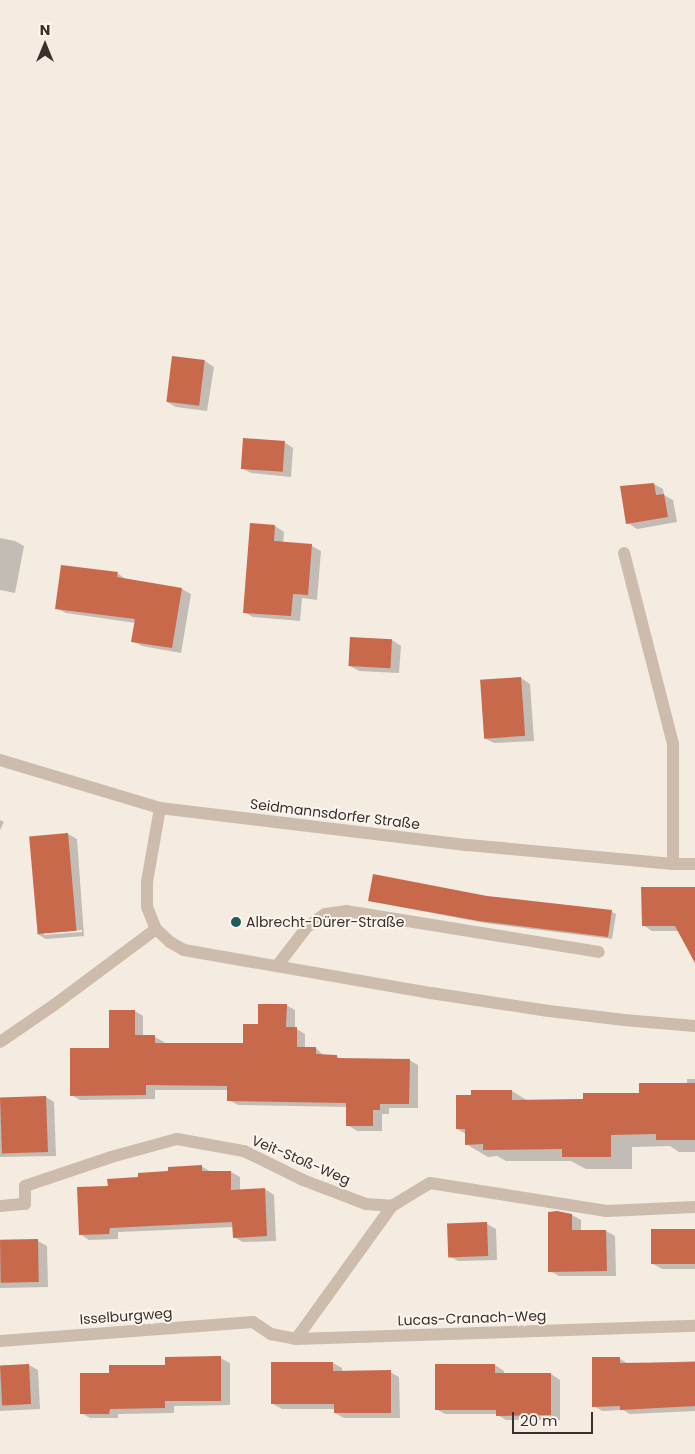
<!DOCTYPE html>
<html>
<head>
<meta charset="utf-8">
<style>
	body { margin:0 }
	#map { position:relative; width:695px; height:1454px; overflow:hidden; background:#f4ebe1; font-family:Poppins,sans-serif }
	div>[style] { position:absolute }
	.shadow>* { inset:0; background:#0003 }
	.building>* { inset:0; background:#c8694b; transform-origin:0 0 }
	.minor>* { height:12px; margin:-6px; padding:0 6px; transform-origin:6px; border-radius:6px; background:#cdbbac }
	.dots>* { width:14px; height:14px; translate:-50% -50%; box-sizing:border-box; border:2px solid #fbf5ee; border-radius:50% }
	span { translate:-50% -50%; white-space:nowrap; text-align:center; line-height:1.15; -webkit-text-stroke:4px #fbf5ee; paint-order:stroke }
	.street-label { font-size:14px; color:#3b302b }
	.poi-label { font-size:14px; color:#3b302b }
	.left { translate:0 -50%; text-align:left }
	.north { position:absolute; left:20px; top:20px; width:50px; height:50px; -webkit-text-stroke:4px #fbf5ee; paint-order:stroke; rotate:0deg; font-size:14px; font-weight:700; line-height:20px; text-align:center; color:#3b302b }
	.north::after { content:''; display:block; margin:auto; width:18px; height:22px; background:#3b302b; clip-path:polygon(50% 0,100% 100%,50% 72%,0 100%) }
	.scale { position:absolute; left:512px; top:1412px; width:81px; height:22px; box-sizing:border-box; border:2px solid #3b302b; border-top:0; padding-left:6px; font-size:15px; line-height:18px; white-space:nowrap; color:#3b302b; -webkit-text-stroke:4px #fbf5ee; paint-order:stroke }
</style>
</head>
<body>
<div id="map">
	<div class="shadow">
		<div style="clip-path:polygon(205px 361px,214px 367px,207px 411px,176px 407px,167px 402px)"></div>
		<div style="clip-path:polygon(284px 442px,293px 448px,291px 477px,251px 473px,242px 468px)"></div>
		<div style="clip-path:polygon(654px 484px,663px 489px,664px 495px,673px 500px,677px 522px,637px 529px,628px 523px)"></div>
		<div style="clip-path:polygon(275px 526px,284px 532px,283px 543px,312px 546px,321px 551px,317px 600px,302px 598px,300px 621px,253px 617px,244px 612px)"></div>
		<div style="clip-path:polygon(0 538px,15px 541px,24px 546px,15px 593px,0 590px)"></div>
		<div style="clip-path:polygon(117px 573px,127px 580px,182px 589px,191px 594px,181px 653px,142px 646px,133px 641px,136px 623px,66px 613px,56px 608px)"></div>
		<div style="clip-path:polygon(392px 640px,401px 646px,399px 673px,359px 671px,350px 666px)"></div>
		<div style="clip-path:polygon(521px 678px,530px 684px,534px 741px,494px 743px,484px 738px,481px 680px)"></div>
		<div style="clip-path:polygon(0 820px,4px 822px,0 830px)"></div>
		<div style="clip-path:polygon(evenodd,68px 834px,77px 839px,84px 936px,46px 939px,37px 934px,68px 834px,82px 930px,82px 932px,44px 935px,44px 933px,82px 930px)"></div>
		<div style="clip-path:polygon(695px 888px,695px 939px,679px 931px,652px 931px,643px 925px)"></div>
		<div style="clip-path:polygon(487px 897px,612px 912px,616px 914px,612px 939px,485px 923px,370px 901px)"></div>
		<div style="clip-path:polygon(286px 1005px,295px 1010px,295px 1028px,305px 1034px,305px 1048px,316px 1048px,324px 1056px,336px 1056px,343px 1060px,409px 1060px,418px 1065px,418px 1108px,389px 1108px,389px 1114px,382px 1114px,382px 1131px,357px 1131px,348px 1125px,348px 1107px,238px 1105px,229px 1100px,229px 1090px,155px 1090px,155px 1099px,80px 1100px,71px 1095px,110px 1050px,135px 1011px,143px 1016px,143px 1037px,155px 1037px,164px 1042px,164px 1044px,245px 1045px,259px 1025px)"></div>
		<div style="clip-path:polygon(687px 1079px,695px 1079px,695px 1152px,679px 1152px,670px 1146px,632px 1147px,632px 1169px,586px 1169px,571px 1161px,506px 1161px,497px 1156px,488px 1157px,466px 1144px,466px 1134px,457px 1129px,473px 1096px,512px 1091px,528px 1101px,584px 1100px,640px 1095px,687px 1084px)"></div>
		<div style="clip-path:polygon(46px 1097px,54px 1102px,56px 1156px,0 1157px,0 1099px)"></div>
		<div style="clip-path:polygon(201px 1166px,211px 1172px,231px 1172px,240px 1177px,240px 1190px,265px 1189px,274px 1195px,276px 1241px,243px 1242px,234px 1237px,234px 1227px,118px 1232px,118px 1239px,89px 1240px,80px 1234px,109px 1187px,139px 1179px)"></div>
		<div style="clip-path:polygon(572px 1215px,581px 1220px,581px 1231px,606px 1231px,615px 1236px,616px 1276px,559px 1276px,550px 1271px)"></div>
		<div style="clip-path:polygon(448px 1224px,487px 1224px,496px 1229px,497px 1260px,458px 1261px,449px 1256px)"></div>
		<div style="clip-path:polygon(695px 1230px,695px 1269px,662px 1269px,653px 1264px)"></div>
		<div style="clip-path:polygon(38px 1241px,47px 1246px,48px 1287px,0 1288px,0 1242px)"></div>
		<div style="clip-path:polygon(220px 1358px,230px 1363px,230px 1405px,174px 1406px,174px 1413px,118px 1414px,118px 1418px,90px 1418px,81px 1413px,166px 1366px)"></div>
		<div style="clip-path:polygon(619px 1358px,628px 1364px,695px 1361px,695px 1411px,630px 1414px,623px 1410px,602px 1411px,594px 1406px)"></div>
		<div style="clip-path:polygon(333px 1363px,342px 1368px,342px 1372px,390px 1372px,399px 1377px,400px 1418px,344px 1418px,335px 1413px,335px 1409px,282px 1409px,273px 1404px)"></div>
		<div style="clip-path:polygon(29px 1365px,38px 1370px,40px 1409px,0 1411px,0 1366px)"></div>
		<div style="clip-path:polygon(495px 1365px,504px 1371px,504px 1374px,551px 1374px,560px 1380px,560px 1420px,506px 1420px,496px 1414px,445px 1414px,436px 1409px)"></div>
	</div>
	<div class="building">
		<div style="left:172px;top:356px;width:33px;height:46px;rotate:7deg"></div>
		<div style="left:243px;top:438px;width:42px;height:31px;rotate:4deg"></div>
		<div style="clip-path:polygon(654px 483px,656px 495px,664px 494px,668px 517px,626px 524px,620px 486px)"></div>
		<div style="clip-path:polygon(250px 523px,275px 525px,274px 541px,312px 544px,308px 595px,293px 594px,291px 616px,243px 613px)"></div>
		<div style="clip-path:polygon(61px 565px,118px 572px,117px 577px,182px 588px,172px 648px,131px 642px,135px 619px,55px 609px)"></div>
		<div style="left:350px;top:637px;width:42px;height:29px;rotate:3deg"></div>
		<div style="left:521px;top:677px;width:59px;height:41px;rotate:86deg"></div>
		<div style="left:68px;top:833px;width:98px;height:39px;rotate:85deg"></div>
		<div style="clip-path:polygon(373px 874px,487px 896px,612px 910px,608px 937px,479px 921px,368px 901px)"></div>
		<div style="clip-path:polygon(641px 887px,695px 887px,695px 963px,675px 926px,642px 926px)"></div>
		<div style="clip-path:polygon(258px 1004px,287px 1004px,286px 1027px,297px 1027px,297px 1047px,316px 1047px,316px 1054px,337px 1055px,337px 1058px,410px 1059px,409px 1104px,380px 1104px,380px 1110px,373px 1110px,373px 1126px,346px 1126px,346px 1103px,227px 1101px,227px 1086px,146px 1085px,146px 1095px,70px 1096px,70px 1048px,109px 1048px,109px 1010px,135px 1010px,135px 1035px,155px 1035px,155px 1043px,243px 1043px,243px 1024px,258px 1024px)"></div>
		<div style="clip-path:polygon(639px 1083px,695px 1083px,695px 1140px,656px 1140px,656px 1134px,611px 1135px,611px 1157px,562px 1157px,562px 1149px,483px 1150px,483px 1144px,465px 1145px,465px 1129px,456px 1129px,456px 1095px,471px 1095px,471px 1090px,512px 1090px,512px 1100px,583px 1099px,583px 1093px,639px 1093px)"></div>
		<div style="left:46px;top:1096px;width:56px;height:46px;rotate:88deg"></div>
		<div style="clip-path:polygon(202px 1165px,202px 1171px,231px 1171px,231px 1190px,265px 1188px,267px 1236px,233px 1238px,232px 1222px,110px 1228px,109px 1234px,79px 1235px,77px 1187px,108px 1186px,107px 1179px,138px 1177px,138px 1173px,168px 1171px,168px 1167px)"></div>
		<div style="clip-path:polygon(557px 1211px,572px 1214px,572px 1230px,606px 1230px,607px 1271px,548px 1272px,548px 1212px)"></div>
		<div style="left:487px;top:1222px;width:34px;height:40px;rotate:88deg"></div>
		<div style="left:695px;top:1229px;width:35px;height:44px;rotate:90deg"></div>
		<div style="left:38px;top:1239px;width:43px;height:38px;rotate:89deg"></div>
		<div style="clip-path:polygon(221px 1356px,221px 1401px,165px 1401px,165px 1408px,110px 1409px,109px 1414px,80px 1414px,80px 1373px,109px 1373px,109px 1365px,165px 1365px,165px 1357px)"></div>
		<div style="clip-path:polygon(592px 1357px,620px 1357px,620px 1363px,695px 1362px,695px 1406px,620px 1410px,620px 1406px,592px 1407px)"></div>
		<div style="clip-path:polygon(271px 1362px,333px 1362px,333px 1371px,391px 1370px,391px 1413px,334px 1413px,334px 1404px,271px 1404px)"></div>
		<div style="left:29px;top:1364px;width:40px;height:29px;rotate:87deg"></div>
		<div style="clip-path:polygon(435px 1364px,495px 1364px,495px 1373px,551px 1373px,551px 1415px,496px 1416px,496px 1410px,435px 1410px)"></div>
	</div>
	<div class="minor">
		<div style="left:624px;top:553px;width:197px;rotate:75.6deg"></div>
		<div style="left:673px;top:744px;width:120px;rotate:90deg"></div>
		<div style="left:0;top:760px;width:167px;rotate:16.7deg"></div>
		<div style="left:160px;top:808px;width:310px;rotate:6.9deg"></div>
		<div style="left:468px;top:845px;width:206px;rotate:5.3deg"></div>
		<div style="left:673px;top:864px;width:22px"></div>
		<div style="left:160px;top:808px;width:75px;rotate:100deg"></div>
		<div style="left:147px;top:882px;width:25px;rotate:90deg"></div>
		<div style="left:147px;top:907px;width:24px;rotate:68deg"></div>
		<div style="left:156px;top:929px;width:19px;rotate:43deg"></div>
		<div style="left:170px;top:942px;width:16px;rotate:30deg"></div>
		<div style="left:184px;top:950px;width:251px;rotate:9.9deg"></div>
		<div style="left:431px;top:993px;width:119px;rotate:8.7deg"></div>
		<div style="left:549px;top:1011px;width:76px;rotate:6.8deg"></div>
		<div style="left:624px;top:1020px;width:71px;rotate:4.8deg"></div>
		<div style="left:277px;top:966px;width:49px;rotate:-52.4deg"></div>
		<div style="left:307px;top:927px;width:22px;rotate:-36deg"></div>
		<div style="left:325px;top:914px;width:21px;rotate:-8deg"></div>
		<div style="left:346px;top:911px;width:256px;rotate:9.2deg"></div>
		<div style="left:0;top:1042px;width:65px;rotate:-34.4deg"></div>
		<div style="left:54px;top:1005px;width:127px;rotate:-36.7deg"></div>
		<div style="left:0;top:1206px;width:25px;rotate:-5deg"></div>
		<div style="left:25px;top:1204px;width:18px;rotate:-90deg"></div>
		<div style="left:25px;top:1186px;width:91px;rotate:-18.6deg"></div>
		<div style="left:111px;top:1157px;width:68px;rotate:-15.3deg"></div>
		<div style="left:177px;top:1139px;width:68px;rotate:10.2deg"></div>
		<div style="left:244px;top:1151px;width:66px;rotate:26.2deg"></div>
		<div style="left:303px;top:1180px;width:67px;rotate:20.9deg"></div>
		<div style="left:366px;top:1204px;width:26px;rotate:4deg"></div>
		<div style="left:392px;top:1206px;width:164px;rotate:125.8deg"></div>
		<div style="left:392px;top:1206px;width:44px;rotate:-31.2deg"></div>
		<div style="left:430px;top:1183px;width:179px;rotate:9deg"></div>
		<div style="left:607px;top:1211px;width:88px;rotate:-2.6deg"></div>
		<div style="left:0;top:1341px;width:254px;rotate:-4.3deg"></div>
		<div style="left:253px;top:1322px;width:22px;rotate:34deg"></div>
		<div style="left:271px;top:1334px;width:25px;rotate:11deg"></div>
		<div style="left:296px;top:1339px;width:399px;rotate:-1.9deg"></div>
	</div>
	<div class="dots">
		<div style="left:236px;top:922px;background:#1f5a5e"></div>
	</div>
	<div class="street-label">
		<span style="left:335px;top:814px;rotate:7deg">Seidmannsdorfer Straße</span>
		<span style="left:301px;top:1160px;rotate:23deg">Veit-Stoß-Weg</span>
		<span style="left:126px;top:1316px;rotate:-4deg">Isselburgweg</span>
		<span style="left:472px;top:1318px;rotate:-2deg">Lucas-Cranach-Weg</span>
	</div>
	<div class="poi-label">
		<span class="left" style="left:246px;top:922px">Albrecht-Dürer-Straße</span>
	</div>
	<div class="north">N</div>
	<div class="scale">20 m</div>
</div>
</body>
</html>
